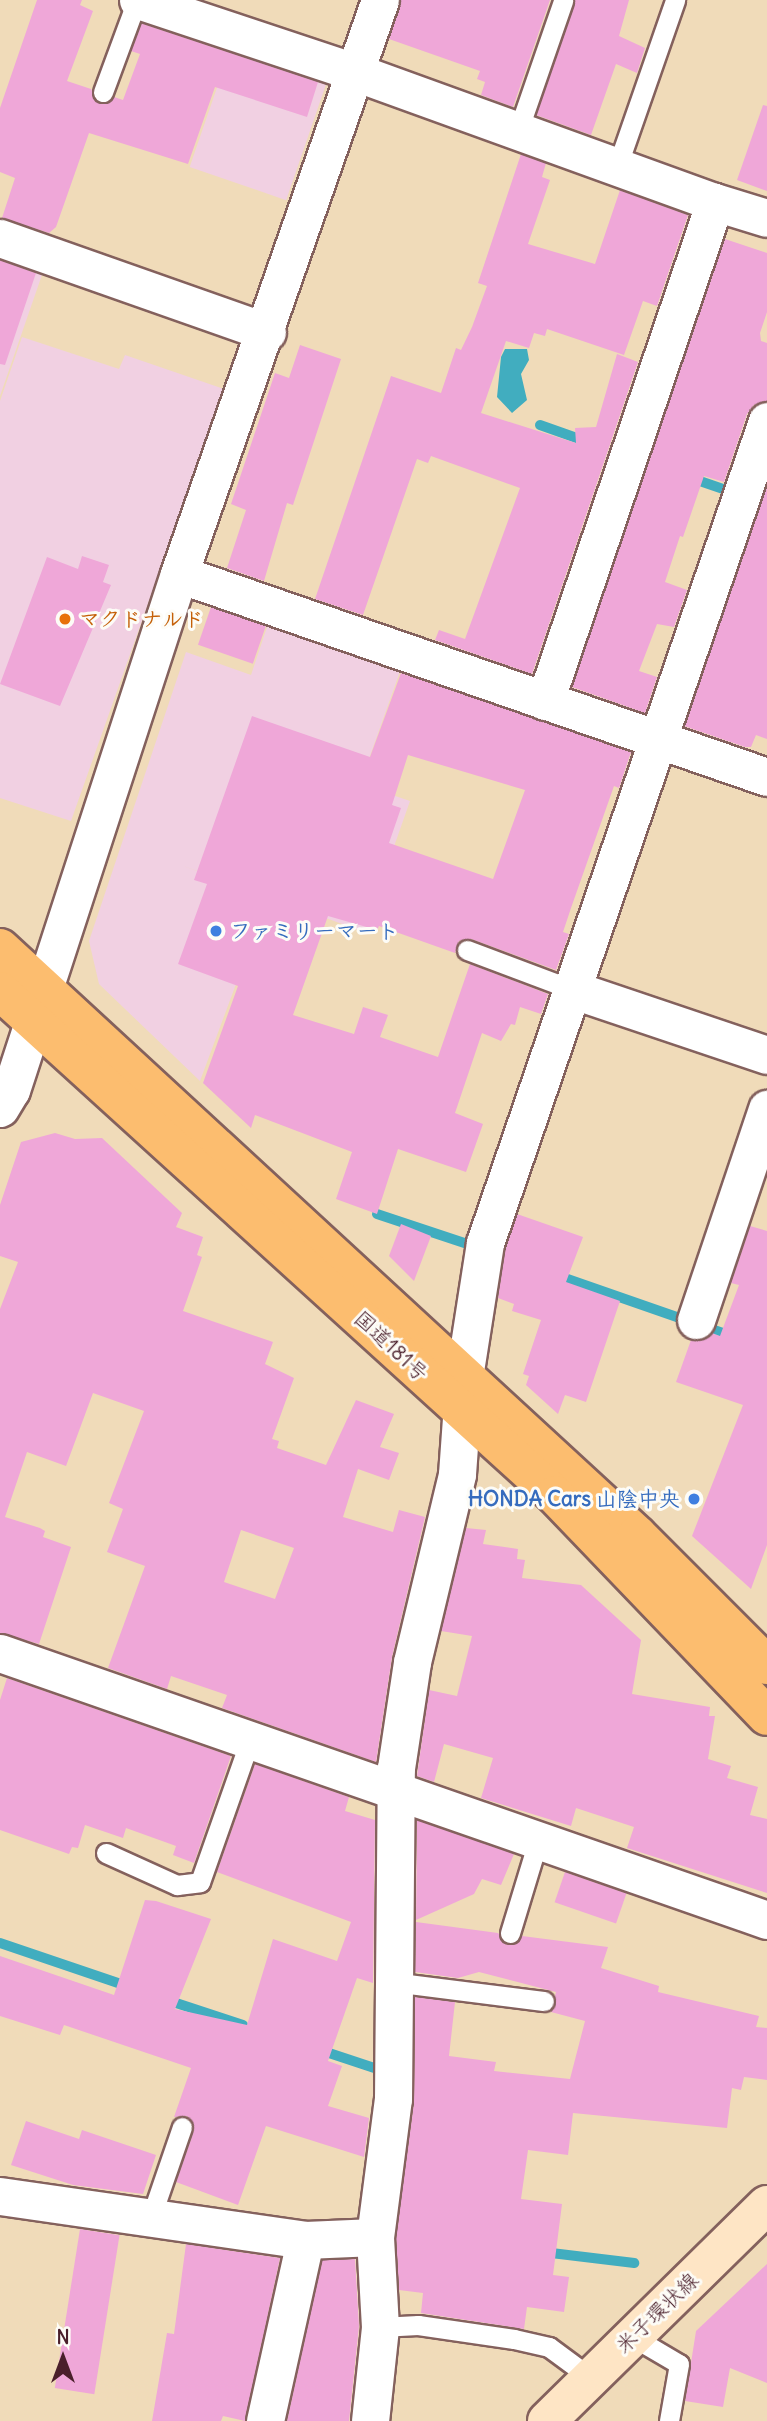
<!DOCTYPE html>
<html>
<head>
<meta charset="utf-8">
<style>
	body { margin:0 }
	#map { position:relative; width:767px; height:2421px; overflow:hidden; background:#f0dbb9; font-family:Delius,"Klee One",sans-serif }
	div>[style] { position:absolute }
	.built>* { inset:0; background:#f1d0e2; transform-origin:0 0 }
	.water>* { inset:0; background:#41adbf }
	.stream>* { height:10px; margin:-5px; padding:0 5px; transform-origin:5px; border-radius:5px; background:#41adbf }
	.building>* { inset:0; background:#efa7d8; transform-origin:0 0 }
	.roads { filter:drop-shadow(2px 0 #84615d) drop-shadow(-2px 0 #84615d) drop-shadow(0 2px #84615d) drop-shadow(0 -2px #84615d) }
	.lane>* { height:19px; margin:-9.5px; padding:0 9.5px; transform-origin:9.5px; border-radius:9.5px; background:#fff }
	.street>* { height:37px; margin:-18.5px; padding:0 18.5px; transform-origin:18.5px; border-radius:18.5px; background:#fff }
	.secondary>* { height:38px; margin:-19px; padding:0 19px; transform-origin:19px; border-radius:19px; background:#fee5c5 }
	.highway>* { height:38px; margin:-19px; padding:0 19px; transform-origin:19px; border-radius:19px; background:#fcbd6f }
	.dots>* { width:19px; height:19px; translate:-50% -50%; box-sizing:border-box; border:4px solid #fdfcf7; border-radius:50% }
	span { translate:-50% -50%; white-space:nowrap; text-align:center; line-height:1.15; -webkit-text-stroke:6px #fdfcf7; paint-order:stroke }
	.food-label { font-size:21px; color:#c56008; font-weight:700 }
	.left { translate:0 -50%; text-align:left }
	.shop-label { font-size:21px; color:#366cbe; font-weight:700 }
	.right { translate:-100% -50%; text-align:right }
	.street-label { font-size:21px; color:#4a1f2b }
	.north { position:absolute; left:28px; top:2323px; width:70px; height:70px; -webkit-text-stroke:5px #fdfcf7; paint-order:stroke; rotate:0deg; font-size:19px; font-weight:700; line-height:28px; text-align:center; color:#4a1f2b }
	.north::after { content:''; display:block; margin:auto; width:24px; height:32px; background:#4a1f2b; clip-path:polygon(50% 0,100% 100%,50% 72%,0 100%) }
</style>
</head>
<body>
<div id="map">
	<div class="built">
		<div style="left:232px;top:44px;width:102px;height:130px;rotate:19deg"></div>
		<div style="clip-path:polygon(0 255px,44px 269px,0 396px)"></div>
		<div style="clip-path:polygon(22px 337px,119px 369px,125px 355px,224px 389px,71px 821px,0 798px,0 401px)"></div>
		<div style="clip-path:polygon(270px 618px,403px 663px,360px 784px,410px 801px,364px 932px,181px 865px,268px 898px,200px 1081px,99px 984px,89px 941px,186px 652px,251px 675px)"></div>
	</div>
	<div class="water">
		<div style="clip-path:polygon(527px 349px,529px 360px,521px 374px,527px 400px,512px 413px,497px 397px,501px 357px,505px 349px)"></div>
	</div>
	<div class="stream">
		<div style="left:540px;top:425px;width:51px;rotate:19.5deg"></div>
		<div style="left:691px;top:478px;width:80px;rotate:18.9deg"></div>
		<div style="left:377px;top:1214px;width:104px;rotate:18.4deg"></div>
		<div style="left:556px;top:1275px;width:188px;rotate:19.2deg"></div>
		<div style="left:0;top:1943px;width:137px;rotate:18.7deg"></div>
		<div style="left:167px;top:2000px;width:80px;rotate:18.2deg"></div>
		<div style="left:320px;top:2050px;width:70px;rotate:18.4deg"></div>
		<div style="left:543px;top:2252px;width:92px;rotate:6.9deg"></div>
	</div>
	<div class="building">
		<div style="clip-path:polygon(37px 0,82px 0,80px 5px,93px 11px,67px 81px,91px 89px,98px 103px,114px 97px,123px 100px,140px 54px,131px 51px,141px 23px,318px 82px,307px 117px,215px 87px,188px 164px,89px 133px,56px 227px,49px 233px,2px 218px,15px 178px,0 172px,0 108px)"></div>
		<div style="clip-path:polygon(400px 0,550px 0,513px 107px,481px 95px,485px 82px,477px 79px,480px 71px,389px 39px)"></div>
		<div style="clip-path:polygon(575px 0,629px 0,619px 36px,645px 48px,637px 73px,616px 64px,591px 135px,536px 115px)"></div>
		<div style="clip-path:polygon(763px 105px,767px 106px,767px 191px,737px 180px)"></div>
		<div style="clip-path:polygon(521px 154px,546px 163px,542px 177px,550px 180px,528px 244px,595px 264px,620px 190px,688px 215px,657px 306px,643px 301px,624px 355px,547px 329px,545px 336px,534px 333px,529px 348px,506px 341px,481px 413px,576px 443px,575px 428px,596px 427px,617px 354px,638px 362px,532px 674px,435px 640px,439px 630px,465px 639px,520px 488px,431px 456px,428px 463px,417px 459px,363px 615px,315px 599px,391px 376px,441px 393px,456px 348px,461px 350px,472px 327px,487px 286px,478px 283px)"></div>
		<div style="clip-path:polygon(725px 239px,767px 253px,767px 312px,760px 333px,761px 341px,767px 343px,767px 401px,754px 405px,747px 414px,724px 482px,704px 476px,683px 537px,680px 536px,665px 582px,687px 590px,674px 627px,657px 624px,639px 671px,657px 677px,645px 713px,572px 687px)"></div>
		<div style="clip-path:polygon(0 260px,36px 273px,5px 365px,0 364px)"></div>
		<div style="clip-path:polygon(300px 345px,341px 359px,293px 505px,287px 503px,264px 581px,227px 568px,246px 510px,231px 504px,275px 373px,289px 378px)"></div>
		<div style="clip-path:polygon(767px 486px,767px 739px,756px 735px,751px 747px,745px 747px,684px 726px)"></div>
		<div style="clip-path:polygon(82px 556px,109px 565px,103px 582px,111px 585px,60px 706px,0 684px,47px 557px,78px 569px)"></div>
		<div style="left:211px;top:607px;width:58px;height:40px;rotate:19deg"></div>
		<div style="clip-path:polygon(evenodd,401px 673px,631px 752px,619px 788px,614px 786px,571px 908px,563px 932px,569px 934px,556px 970px,471px 939px,459px 941px,455px 953px,379px 926px,377px 930px,328px 916px,293px 1015px,354px 1034px,363px 1007px,388px 1015px,380px 1037px,438px 1057px,470px 964px,548px 994px,541px 1014px,520px 1007px,515px 1025px,511px 1024px,501px 1041px,482px 1033px,455px 1113px,483px 1124px,466px 1172px,398px 1149px,377px 1214px,336px 1199px,352px 1152px,255px 1115px,251px 1128px,203px 1083px,238px 986px,178px 964px,207px 884px,194px 880px,252px 716px,370px 757px,401px 673px,408px 755px,525px 790px,493px 879px,389px 843px,401px 808px,392px 805px,408px 755px)"></div>
		<div style="clip-path:polygon(evenodd,55px 1133px,75px 1139px,102px 1138px,182px 1213px,176px 1227px,203px 1237px,197px 1255px,202px 1257px,183px 1311px,273px 1342px,265px 1364px,294px 1378px,272px 1439px,279px 1441px,277px 1448px,326px 1465px,356px 1400px,394px 1414px,380px 1447px,399px 1453px,389px 1480px,358px 1469px,343px 1517px,393px 1532px,399px 1510px,425px 1517px,392px 1657px,376px 1762px,222px 1708px,227px 1695px,171px 1676px,167px 1689px,108px 1668px,145px 1566px,107px 1552px,123px 1509px,109px 1503px,144px 1411px,93px 1393px,66px 1466px,27px 1452px,5px 1517px,40px 1528px,45px 1531px,43px 1537px,71px 1547px,39px 1644px,0 1633px,0 1309px,18px 1262px,0 1256px,0 1205px,21px 1142px,55px 1133px,241px 1530px,294px 1548px,275px 1599px,224px 1582px,241px 1530px)"></div>
		<div style="clip-path:polygon(517px 1214px,583px 1237px,566px 1282px,620px 1301px,586px 1402px,565px 1395px,558px 1414px,526px 1385px,529px 1376px,523px 1374px,541px 1320px,512px 1311px,514px 1304px,498px 1298px,505px 1248px)"></div>
		<div style="clip-path:polygon(401px 1224px,431px 1236px,414px 1281px,389px 1256px)"></div>
		<div style="clip-path:polygon(750px 1226px,767px 1231px,767px 1545px,751px 1589px,692px 1536px,743px 1405px,676px 1382px,691px 1340px,701px 1340px,712px 1333px,720px 1336px,739px 1285px,731px 1283px)"></div>
		<div style="clip-path:polygon(466px 1528px,486px 1530px,483px 1544px,518px 1549px,517px 1559px,525px 1560px,522px 1578px,581px 1585px,641px 1640px,632px 1694px,710px 1707px,709px 1716px,715px 1716px,708px 1759px,731px 1766px,727px 1778px,758px 1787px,750px 1815px,767px 1819px,767px 1893px,627px 1848px,634px 1827px,576px 1808px,571px 1826px,481px 1798px,493px 1758px,444px 1744px,434px 1782px,417px 1776px,429px 1690px,457px 1696px,472px 1636px,441px 1631px)"></div>
		<div style="clip-path:polygon(7px 1678px,231px 1756px,194px 1863px,173px 1855px,176px 1846px,126px 1828px,123px 1838px,85px 1825px,78px 1848px,72px 1847px,69px 1854px,0 1830px,0 1700px)"></div>
		<div style="clip-path:polygon(255px 1764px,349px 1797px,345px 1811px,375px 1820px,373px 1983px,357px 1978px,328px 2061px,342px 2066px,328px 2106px,369px 2118px,364px 2157px,266px 2126px,238px 2205px,176px 2182px,194px 2130px,187px 2116px,174px 2117px,191px 2068px,64px 2025px,60px 2035px,0 2016px,0 1956px,114px 1995px,145px 1900px,156px 1901px,211px 1919px,175px 2009px,247px 2025px,273px 1939px,337px 1961px,351px 1922px,217px 1872px)"></div>
		<div style="clip-path:polygon(417px 1820px,514px 1854px,501px 1885px,482px 1879px,474px 1894px,416px 1920px)"></div>
		<div style="left:565px;top:1872px;width:65px;height:32px;rotate:19deg"></div>
		<div style="clip-path:polygon(416px 1922px,498px 1933px,507px 1945px,522px 1936px,608px 1947px,601px 1968px,659px 1986px,658px 1992px,759px 2016px,756px 2027px,767px 2028px,767px 2080px,744px 2077px,741px 2090px,732px 2088px,727px 2128px,573px 2113px,568px 2155px,528px 2150px,521px 2199px,562px 2204px,553px 2275px,569px 2277px,564px 2312px,527px 2307px,524px 2329px,421px 2313px,423px 2293px,399px 2290px,396px 2238px,414px 2102px,415px 1997px,455px 2002px,449px 2056px,496px 2062px,494px 2071px,570px 2079px,585px 2021px,551px 2012px,556px 1992px,479px 1972px,458px 1978px,415px 1972px)"></div>
		<div style="clip-path:polygon(26px 2121px,79px 2139px,82px 2130px,156px 2155px,143px 2194px,73px 2185px,11px 2165px)"></div>
		<div style="left:80px;top:2229px;width:40px;height:161px;rotate:9deg"></div>
		<div style="clip-path:polygon(186px 2244px,280px 2258px,245px 2421px,223px 2416px,221px 2421px,152px 2421px,167px 2333px,174px 2334px)"></div>
		<div style="clip-path:polygon(355px 2259px,359px 2326px,349px 2421px,287px 2421px,322px 2260px)"></div>
		<div style="clip-path:polygon(767px 2264px,767px 2383px,730px 2368px,723px 2407px,685px 2401px,696px 2331px)"></div>
	</div>
	<div class="roads">
		<div class="lane">
			<div style="left:103px;top:92px;width:98px;rotate:-69.7deg"></div>
			<div style="left:518px;top:131px;width:138px;rotate:-70.9deg"></div>
			<div style="left:617px;top:167px;width:177px;rotate:-70.8deg"></div>
			<div style="left:467px;top:950px;width:111px;rotate:20.6deg"></div>
			<div style="left:106px;top:1853px;width:78px;rotate:24.3deg"></div>
			<div style="left:177px;top:1885px;width:23px;rotate:-7deg"></div>
			<div style="left:200px;top:1882px;width:151px;rotate:-70.6deg"></div>
			<div style="left:510px;top:1933px;width:96px;rotate:-73.1deg"></div>
			<div style="left:393px;top:1982px;width:152px;rotate:7.2deg"></div>
			<div style="left:151px;top:2217px;width:95px;rotate:-71deg"></div>
			<div style="left:380px;top:2327px;width:38px;rotate:-3deg"></div>
			<div style="left:418px;top:2325px;width:97px;rotate:8.3deg"></div>
			<div style="left:514px;top:2339px;width:36px;rotate:13deg"></div>
			<div style="left:549px;top:2347px;width:52px;rotate:36.4deg"></div>
			<div style="left:633px;top:2337px;width:53px;rotate:30.4deg"></div>
			<div style="left:679px;top:2364px;width:58px;rotate:100deg"></div>
		</div>
		<div class="street">
			<div style="left:138px;top:0;width:229px;rotate:18.4deg"></div>
			<div style="left:355px;top:72px;width:383px;rotate:19.9deg"></div>
			<div style="left:0;top:238px;width:283px;rotate:19.4deg"></div>
			<div style="left:179px;top:574px;width:622px;rotate:19.05deg"></div>
			<div style="left:545px;top:701px;width:527px;rotate:-71.19deg"></div>
			<div style="left:715px;top:202px;width:54px;rotate:17.1deg"></div>
			<div style="left:571px;top:989px;width:207px;rotate:18.6deg"></div>
			<div style="left:0;top:1108px;width:21px;rotate:-59deg"></div>
			<div style="left:11px;top:1090px;width:543px;rotate:-71.97deg"></div>
			<div style="left:179px;top:574px;width:608px;rotate:-70.7deg"></div>
			<div style="left:696px;top:1320px;width:223px;rotate:-71.4deg"></div>
			<div style="left:0;top:1653px;width:812px;rotate:19.19deg"></div>
			<div style="left:0;top:2196px;width:308px;rotate:8.2deg"></div>
			<div style="left:305px;top:2240px;width:70px;rotate:-2.5deg"></div>
			<div style="left:265px;top:2421px;width:185px;rotate:-77.5deg"></div>
			<div style="left:370px;top:2421px;width:95px;rotate:-83.9deg"></div>
			<div style="left:380px;top:2327px;width:90px;rotate:-93.2deg"></div>
			<div style="left:375px;top:2237px;width:139px;rotate:-82.6deg"></div>
			<div style="left:393px;top:2099px;width:331px;rotate:-89.5deg"></div>
			<div style="left:396px;top:1768px;width:107px;rotate:-81.4deg"></div>
			<div style="left:412px;top:1662px;width:193px;rotate:-76.5deg"></div>
			<div style="left:457px;top:1474px;width:97px;rotate:-85.9deg"></div>
			<div style="left:464px;top:1377px;width:136px;rotate:-81.1deg"></div>
			<div style="left:485px;top:1243px;width:869px;rotate:-71.06deg"></div>
		</div>
		<div class="secondary">
			<div style="left:547px;top:2421px;width:308px;rotate:-44.5deg"></div>
		</div>
		<div class="highway">
			<div style="left:0;top:948px;width:866px;rotate:42.66deg"></div>
			<div style="left:637px;top:1535px;width:184px;rotate:45deg"></div>
			<div style="left:0;top:991px;width:750px;rotate:42.24deg"></div>
			<div style="left:555px;top:1495px;width:306px;rotate:46.2deg"></div>
		</div>
	</div>
	<div class="dots">
		<div style="left:65px;top:619px;background:#e8710a"></div>
		<div style="left:216px;top:931px;background:#3f7fe0"></div>
		<div style="left:694px;top:1499px;background:#3f7fe0"></div>
	</div>
	<div class="food-label">
		<span class="left" style="left:79px;top:619px">マクドナルド</span>
	</div>
	<div class="shop-label">
		<span class="left" style="left:230px;top:931px">ファミリーマート</span>
		<span class="right" style="left:680px;top:1499px">HONDA Cars 山陰中央</span>
	</div>
	<div class="street-label">
		<span style="left:391px;top:1346px;rotate:43deg">国道181号</span>
		<span style="left:657px;top:2313px;rotate:-44deg">米子環状線</span>
	</div>
	<div class="north">N</div>
</div>
</body>
</html>
